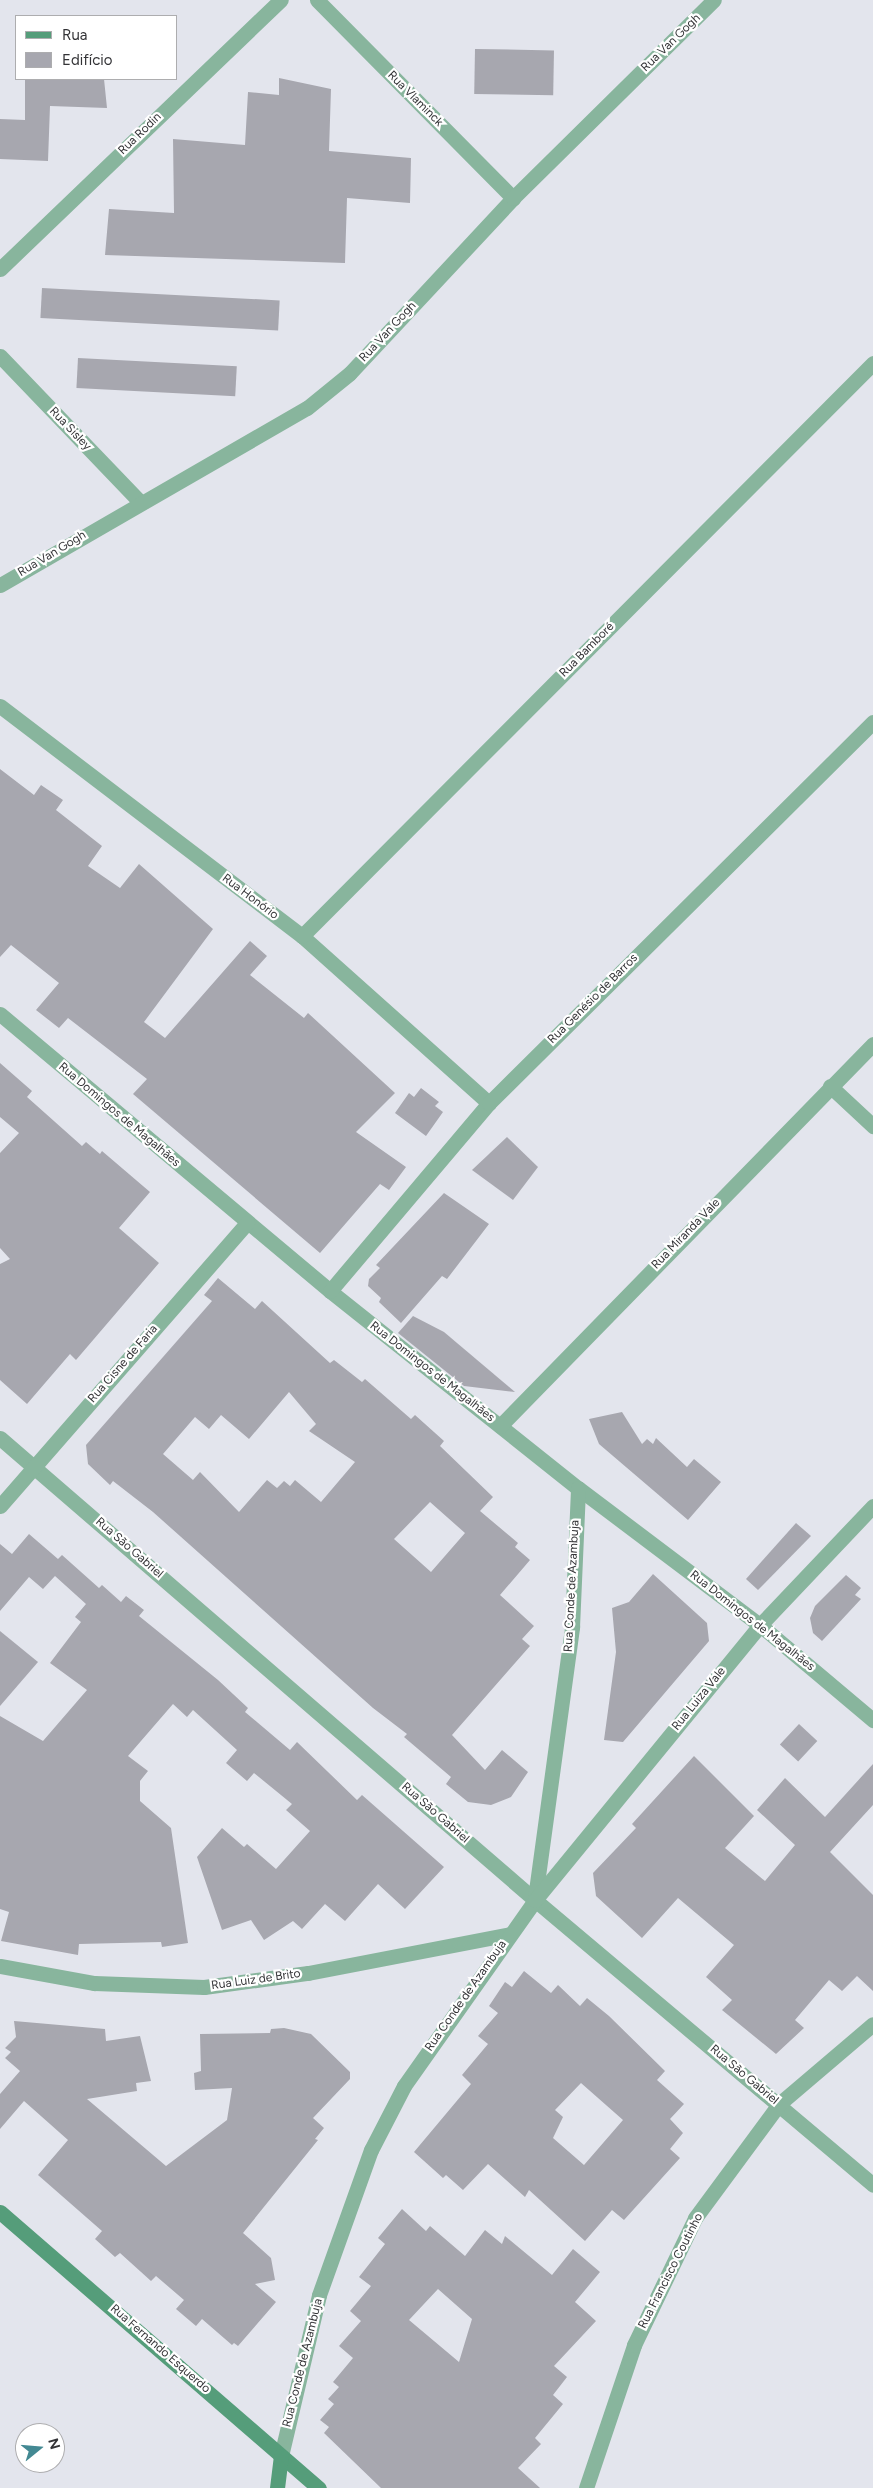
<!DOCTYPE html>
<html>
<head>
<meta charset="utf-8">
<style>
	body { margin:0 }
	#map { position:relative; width:873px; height:2488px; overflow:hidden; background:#e3e5ed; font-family:Figtree,sans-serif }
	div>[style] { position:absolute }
	.building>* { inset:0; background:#a7a7af; transform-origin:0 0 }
	.street>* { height:15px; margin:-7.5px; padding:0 7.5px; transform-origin:7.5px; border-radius:7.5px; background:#88b59d }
	.secondary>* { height:15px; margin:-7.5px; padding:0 7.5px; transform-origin:7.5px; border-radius:7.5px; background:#559d7a }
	span { translate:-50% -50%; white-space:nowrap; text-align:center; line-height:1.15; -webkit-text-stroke:4.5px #fff; paint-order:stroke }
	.street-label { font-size:12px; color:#333336 }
	.legend { position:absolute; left:15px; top:15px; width:162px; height:65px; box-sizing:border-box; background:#fff; border:1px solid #adadaf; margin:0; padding:6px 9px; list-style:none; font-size:15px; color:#333336 }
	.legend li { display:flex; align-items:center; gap:10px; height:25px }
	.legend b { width:25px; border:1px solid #adadaf }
	.north { position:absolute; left:15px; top:2423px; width:50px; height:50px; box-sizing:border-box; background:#fff; border:1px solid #adadaf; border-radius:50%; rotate:73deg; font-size:14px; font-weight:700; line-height:20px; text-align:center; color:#333336 }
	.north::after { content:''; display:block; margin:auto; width:18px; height:22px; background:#438993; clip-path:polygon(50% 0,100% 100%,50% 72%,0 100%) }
</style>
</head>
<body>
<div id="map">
	<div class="building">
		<div style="left:475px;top:49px;width:79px;height:45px;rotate:1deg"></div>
		<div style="clip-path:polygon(279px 78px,331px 89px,329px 151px,411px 158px,410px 203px,347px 198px,345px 263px,105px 255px,109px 209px,174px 213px,173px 139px,245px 145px,248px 92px,279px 95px)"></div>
		<div style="clip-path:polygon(25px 79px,104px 79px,107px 108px,50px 106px,48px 161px,0 159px,0 119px,25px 120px)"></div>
		<div style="left:42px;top:288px;width:238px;height:30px;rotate:3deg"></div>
		<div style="left:78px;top:358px;width:159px;height:30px;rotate:3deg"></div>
		<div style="clip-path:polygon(0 769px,34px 795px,41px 785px,63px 800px,56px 810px,102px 846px,88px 866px,120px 888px,139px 864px,213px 929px,144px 1022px,165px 1038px,250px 941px,267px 956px,250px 975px,304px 1018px,308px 1013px,395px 1093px,356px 1132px,406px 1167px,389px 1190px,380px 1184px,320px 1253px,133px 1094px,147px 1079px,68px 1018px,59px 1028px,36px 1010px,59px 983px,11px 945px,0 957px)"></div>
		<div style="clip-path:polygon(0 1063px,32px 1091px,27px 1097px,82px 1146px,86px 1142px,100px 1154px,102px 1151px,150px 1192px,119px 1228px,159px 1263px,76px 1360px,70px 1354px,27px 1404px,0 1380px,0 1264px,10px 1259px,0 1248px,0 1153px,19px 1133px,0 1117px)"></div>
		<div style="clip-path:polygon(421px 1088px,439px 1102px,435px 1106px,443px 1112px,426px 1136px,395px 1113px,409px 1093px,414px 1097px)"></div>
		<div style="clip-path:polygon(507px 1137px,538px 1167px,513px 1200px,472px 1170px)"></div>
		<div style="clip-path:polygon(444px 1193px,489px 1224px,447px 1279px,442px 1276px,401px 1323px,379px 1302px,381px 1298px,368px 1286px,369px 1279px,380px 1268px,376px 1265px)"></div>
		<div style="clip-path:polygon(evenodd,218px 1278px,255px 1309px,262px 1301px,330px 1363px,334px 1360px,362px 1382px,365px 1379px,411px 1419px,415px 1415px,444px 1441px,440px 1446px,493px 1497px,480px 1511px,518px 1543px,515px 1547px,530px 1560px,500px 1595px,534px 1626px,522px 1639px,530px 1646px,452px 1735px,485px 1770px,502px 1750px,528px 1772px,511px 1797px,491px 1805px,468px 1802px,446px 1784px,451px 1777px,404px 1737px,407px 1734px,373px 1708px,153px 1512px,113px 1481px,110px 1485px,88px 1464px,86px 1445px,212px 1301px,204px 1295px,218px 1278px,289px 1392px,316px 1424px,309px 1431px,355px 1462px,321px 1502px,295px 1480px,290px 1486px,284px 1481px,277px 1488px,267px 1480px,239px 1512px,200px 1472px,193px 1480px,163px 1454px,195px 1417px,209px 1429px,221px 1415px,249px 1439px,289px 1392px,218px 1278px,430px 1502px,465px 1533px,431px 1572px,394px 1539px,430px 1502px)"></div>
		<div style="clip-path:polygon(413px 1316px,444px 1332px,515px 1392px,464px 1386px,398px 1333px)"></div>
		<div style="clip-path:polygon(622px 1412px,642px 1444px,647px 1439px,653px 1444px,656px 1438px,687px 1467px,694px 1459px,721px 1482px,688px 1520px,599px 1444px,589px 1419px)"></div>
		<div style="clip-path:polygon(796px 1523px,811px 1536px,758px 1590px,746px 1579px)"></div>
		<div style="clip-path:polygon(29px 1534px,58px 1559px,62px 1555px,99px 1588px,102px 1585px,121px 1602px,126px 1596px,144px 1610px,139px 1616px,218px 1680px,248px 1708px,245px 1712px,290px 1750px,297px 1742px,357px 1800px,362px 1795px,444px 1867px,405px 1909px,378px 1884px,345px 1921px,325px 1904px,302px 1929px,293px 1921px,264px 1940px,251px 1920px,222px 1930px,197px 1857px,222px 1828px,244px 1847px,247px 1844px,276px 1869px,310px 1831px,286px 1810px,292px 1804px,254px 1773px,247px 1781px,226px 1763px,237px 1750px,193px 1710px,187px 1717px,173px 1704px,128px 1756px,148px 1771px,140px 1781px,140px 1801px,171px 1828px,188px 1943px,162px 1947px,161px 1942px,79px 1944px,78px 1955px,1px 1941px,9px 1912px,0 1909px,0 1716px,43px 1741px,87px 1690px,50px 1663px,81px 1622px,75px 1617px,86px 1604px,55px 1576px,43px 1589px,29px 1577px,0 1611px,0 1544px,12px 1554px)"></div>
		<div style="clip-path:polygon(653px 1574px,707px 1623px,709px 1641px,623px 1742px,604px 1740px,616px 1652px,612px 1608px,629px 1602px)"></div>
		<div style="clip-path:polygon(846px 1575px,861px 1588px,855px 1595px,861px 1599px,822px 1641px,813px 1633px,810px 1618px,815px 1606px)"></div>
		<div style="clip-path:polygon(0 1631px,38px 1662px,0 1706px)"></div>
		<div style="left:799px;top:1724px;width:25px;height:28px;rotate:43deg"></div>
		<div style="clip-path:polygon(694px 1756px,754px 1816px,725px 1848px,765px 1881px,795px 1845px,757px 1810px,785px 1778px,825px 1817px,873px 1764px,873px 1805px,830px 1852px,873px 1895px,873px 1991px,857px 1976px,842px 1991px,829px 1980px,795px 2020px,804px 2028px,776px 2054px,722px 2010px,732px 2000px,706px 1977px,734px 1945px,678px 1898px,642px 1938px,596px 1896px,593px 1873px,636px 1828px,632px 1824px)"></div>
		<div style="clip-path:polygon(evenodd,524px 1971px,551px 1993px,558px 1985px,580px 2006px,587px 1998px,609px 2016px,665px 2071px,657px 2080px,684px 2104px,670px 2119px,683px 2133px,670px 2149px,680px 2158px,624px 2220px,612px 2210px,585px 2241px,529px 2190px,525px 2197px,488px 2164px,463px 2190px,446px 2175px,443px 2178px,414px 2152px,471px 2084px,462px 2075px,488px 2044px,478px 2036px,498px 2013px,489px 2006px,505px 1982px,512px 1987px,524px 1971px,581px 2083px,623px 2120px,584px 2165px,553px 2138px,563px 2117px,555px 2110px,581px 2083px)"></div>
		<div style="clip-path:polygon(14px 2021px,105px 2029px,106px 2041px,140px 2036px,151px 2081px,136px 2083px,137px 2091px,87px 2099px,166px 2166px,227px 2120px,232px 2088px,195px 2090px,194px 2073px,201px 2071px,200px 2034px,270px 2033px,271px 2029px,284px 2028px,311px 2034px,350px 2072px,350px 2079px,313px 2118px,324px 2128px,315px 2139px,318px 2140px,243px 2233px,271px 2258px,275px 2280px,255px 2284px,276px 2302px,238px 2346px,234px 2343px,232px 2345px,202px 2319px,196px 2326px,176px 2309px,184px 2300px,156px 2276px,151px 2281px,120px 2253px,115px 2257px,95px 2239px,102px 2231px,38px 2175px,68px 2140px,24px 2101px,0 2129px,0 2094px,20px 2071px,5px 2058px,11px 2052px,5px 2048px,16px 2037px)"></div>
		<div style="clip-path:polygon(evenodd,402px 2209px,426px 2231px,430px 2226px,465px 2256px,485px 2230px,502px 2244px,505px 2236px,552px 2275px,573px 2249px,600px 2272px,575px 2302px,596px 2321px,554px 2366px,567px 2377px,553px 2395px,563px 2404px,535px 2438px,541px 2444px,518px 2468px,540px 2488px,381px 2488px,324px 2433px,329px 2427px,320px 2420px,334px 2404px,328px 2399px,339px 2387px,333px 2382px,353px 2358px,339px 2346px,361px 2321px,350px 2311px,371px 2286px,359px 2277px,385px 2244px,378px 2238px,402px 2209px,438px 2289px,472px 2319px,459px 2362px,409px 2320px,438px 2289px)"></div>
	</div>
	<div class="street">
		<div style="left:317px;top:0;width:279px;rotate:45.3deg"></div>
		<div style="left:0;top:269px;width:389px;rotate:-43.8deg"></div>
		<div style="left:0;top:356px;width:202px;rotate:46.2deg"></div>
		<div style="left:0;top:585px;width:354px;rotate:-30deg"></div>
		<div style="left:307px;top:408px;width:55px;rotate:-39.1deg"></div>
		<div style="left:350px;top:373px;width:239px;rotate:-47deg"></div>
		<div style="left:513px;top:198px;width:282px;rotate:-44.6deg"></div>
		<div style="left:0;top:706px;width:380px;rotate:37.3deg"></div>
		<div style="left:302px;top:936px;width:251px;rotate:41.8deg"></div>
		<div style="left:302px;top:936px;width:809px;rotate:-45.1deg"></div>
		<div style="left:0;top:1014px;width:431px;rotate:40deg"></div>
		<div style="left:330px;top:1291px;width:317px;rotate:38.5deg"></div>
		<div style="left:578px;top:1488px;width:228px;rotate:37deg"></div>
		<div style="left:760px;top:1625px;width:148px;rotate:40.1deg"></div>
		<div style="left:830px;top:1086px;width:59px;rotate:42.9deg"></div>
		<div style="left:330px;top:1291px;width:246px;rotate:-49.8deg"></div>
		<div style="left:489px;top:1103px;width:541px;rotate:-44.78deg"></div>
		<div style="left:500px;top:1426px;width:534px;rotate:-45.68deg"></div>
		<div style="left:0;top:1438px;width:707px;rotate:40.81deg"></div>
		<div style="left:535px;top:1900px;width:442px;rotate:40.1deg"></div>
		<div style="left:0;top:1506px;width:376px;rotate:-48.9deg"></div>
		<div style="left:535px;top:1898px;width:274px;rotate:-82.2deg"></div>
		<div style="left:572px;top:1627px;width:139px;rotate:-87.5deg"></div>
		<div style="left:0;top:1966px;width:96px;rotate:10.3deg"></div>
		<div style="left:94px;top:1983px;width:110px;rotate:2.1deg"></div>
		<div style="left:204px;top:1987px;width:105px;rotate:-7.7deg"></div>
		<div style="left:308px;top:1973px;width:206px;rotate:-10.9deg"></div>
		<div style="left:281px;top:2456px;width:165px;rotate:-76.7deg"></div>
		<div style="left:319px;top:2295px;width:154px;rotate:-70.3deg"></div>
		<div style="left:371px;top:2150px;width:72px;rotate:-62.7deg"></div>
		<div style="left:404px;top:2086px;width:228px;rotate:-54.8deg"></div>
		<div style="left:535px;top:1900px;width:355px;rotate:-50.7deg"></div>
		<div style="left:760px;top:1625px;width:164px;rotate:-46.5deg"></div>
		<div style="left:586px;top:2488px;width:151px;rotate:-71.4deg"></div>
		<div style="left:634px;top:2345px;width:141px;rotate:-64.3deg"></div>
		<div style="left:695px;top:2218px;width:142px;rotate:-53.6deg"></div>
		<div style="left:779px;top:2104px;width:123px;rotate:-40.4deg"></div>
	</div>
	<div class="secondary">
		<div style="left:0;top:2212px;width:422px;rotate:40.9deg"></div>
		<div style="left:277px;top:2488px;width:32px;rotate:-83deg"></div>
	</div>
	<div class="street-label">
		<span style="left:671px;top:43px;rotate:-44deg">Rua Van Gogh</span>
		<span style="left:415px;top:99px;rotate:45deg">Rua Vlaminck</span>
		<span style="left:140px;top:134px;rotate:-44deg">Rua Rodin</span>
		<span style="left:388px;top:332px;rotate:-47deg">Rua Van Gogh</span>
		<span style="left:70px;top:429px;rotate:46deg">Rua Sisley</span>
		<span style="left:52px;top:554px;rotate:-31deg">Rua Van Gogh</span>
		<span style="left:587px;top:650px;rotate:-45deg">Rua Bamboré</span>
		<span style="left:250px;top:897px;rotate:37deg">Rua Honório</span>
		<span style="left:593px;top:999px;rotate:-45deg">Rua Genésio de Barros</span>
		<span style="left:119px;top:1115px;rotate:40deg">Rua Domingos de Magalhães</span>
		<span style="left:686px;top:1234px;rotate:-46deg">Rua Miranda Vale</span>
		<span style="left:123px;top:1364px;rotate:-49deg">Rua Cisne de Faria</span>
		<span style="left:432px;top:1372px;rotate:38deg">Rua Domingos de Magalhães</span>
		<span style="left:129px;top:1548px;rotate:41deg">Rua São Gabriel</span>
		<span style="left:572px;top:1586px;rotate:-87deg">Rua Conde de Azambuja</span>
		<span style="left:752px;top:1621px;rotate:38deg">Rua Domingos de Magalhães</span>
		<span style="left:699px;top:1699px;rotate:-51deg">Rua Luiza Vale</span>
		<span style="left:435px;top:1813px;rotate:41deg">Rua São Gabriel</span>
		<span style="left:256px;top:1980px;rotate:-8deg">Rua Luiz de Brito</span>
		<span style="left:466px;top:1996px;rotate:-55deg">Rua Conde de Azambuja</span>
		<span style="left:744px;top:2075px;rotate:40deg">Rua São Gabriel</span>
		<span style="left:671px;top:2271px;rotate:-63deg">Rua Francisco Coutinho</span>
		<span style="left:160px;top:2349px;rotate:41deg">Rua Fernando Esquerdo</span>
		<span style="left:303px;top:2363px;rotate:-76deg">Rua Conde de Azambuja</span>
	</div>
	<ul class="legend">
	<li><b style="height:6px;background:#559d7a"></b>Rua</li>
	<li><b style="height:14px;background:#a7a7af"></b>Edifício</li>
	</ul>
	<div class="north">N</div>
</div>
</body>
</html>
